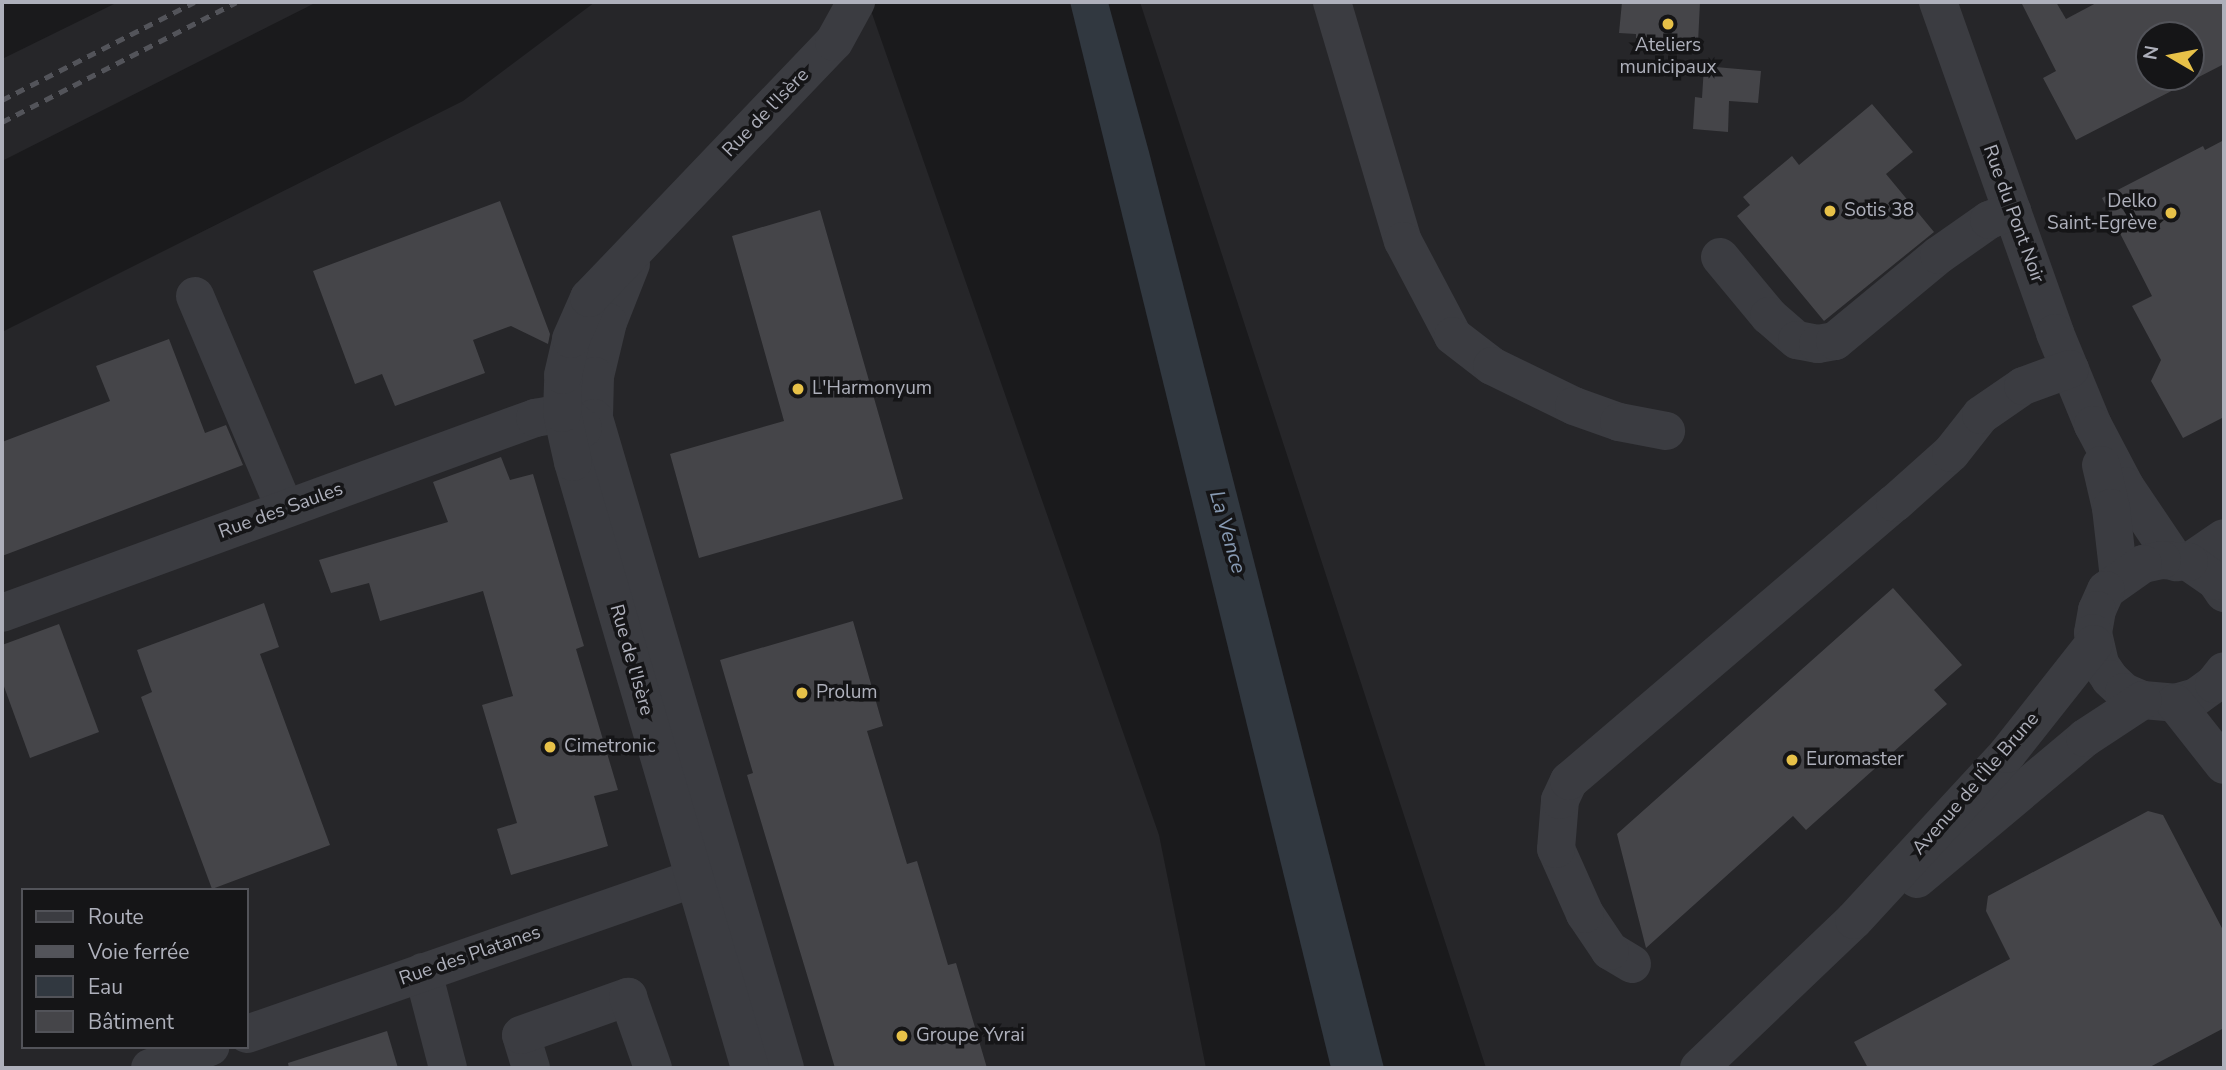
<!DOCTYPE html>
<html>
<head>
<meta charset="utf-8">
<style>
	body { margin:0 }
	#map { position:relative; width:2226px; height:1070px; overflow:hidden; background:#1a1a1c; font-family:"Nunito Sans",sans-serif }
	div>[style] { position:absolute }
	.built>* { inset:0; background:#262629 }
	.water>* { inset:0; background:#313840 }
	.building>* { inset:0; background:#454549 }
	.minor>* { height:38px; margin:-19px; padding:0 19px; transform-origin:19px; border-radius:19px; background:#3b3c41 }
	.rail>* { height:5px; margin-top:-2.5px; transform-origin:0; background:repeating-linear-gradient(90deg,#53545a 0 9px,transparent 0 16px) }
	.dots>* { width:19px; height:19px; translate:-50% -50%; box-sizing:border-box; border:4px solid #151517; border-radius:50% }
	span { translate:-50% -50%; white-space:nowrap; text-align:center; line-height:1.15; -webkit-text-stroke:7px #151517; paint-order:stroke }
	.poi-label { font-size:19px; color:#aeb0bb }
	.right { translate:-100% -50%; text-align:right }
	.left { translate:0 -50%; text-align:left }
	.street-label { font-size:19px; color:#aeb0bb }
	.water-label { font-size:21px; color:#879ab3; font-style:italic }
	.frame { position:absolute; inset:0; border:4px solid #aeb0bb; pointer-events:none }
	.legend { position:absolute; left:21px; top:888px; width:228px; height:161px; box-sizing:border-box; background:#151517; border:2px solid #525359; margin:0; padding:9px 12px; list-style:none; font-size:21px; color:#aeb0bb }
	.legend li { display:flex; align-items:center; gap:14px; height:35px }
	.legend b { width:35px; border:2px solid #525359 }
	.north { position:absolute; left:2135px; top:21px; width:70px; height:70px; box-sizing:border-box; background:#151517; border:2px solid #525359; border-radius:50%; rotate:280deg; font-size:19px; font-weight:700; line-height:28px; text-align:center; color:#aeb0bb }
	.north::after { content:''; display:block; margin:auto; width:24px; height:32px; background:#e7c148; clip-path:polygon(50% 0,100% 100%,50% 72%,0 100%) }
</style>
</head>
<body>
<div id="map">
	<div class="built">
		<div style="clip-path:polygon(118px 2px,317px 2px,2px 161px,2px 59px)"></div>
		<div style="clip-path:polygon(evenodd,595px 2px,868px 2px,1159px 835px,1206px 1068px,2px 1068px,2px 332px,463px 101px,595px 2px,23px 890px,247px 890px,247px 1047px,23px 1047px,23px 890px)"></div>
		<div style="clip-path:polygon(evenodd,1140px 2px,2224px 2px,2224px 1068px,1486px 1068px,1140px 2px,2149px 35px,2191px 35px,2191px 77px,2149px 77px,2149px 35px)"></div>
	</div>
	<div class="water">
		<div style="clip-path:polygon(1070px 2px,1108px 2px,1149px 152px,1384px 1068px,1331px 1068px)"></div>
	</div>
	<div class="building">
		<div style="clip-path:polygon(1622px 2px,1700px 2px,1698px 43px,1636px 38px,1636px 34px,1619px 33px)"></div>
		<div style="clip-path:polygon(evenodd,2021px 2px,2056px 2px,2066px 19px,2098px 2px,2224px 2px,2224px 64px,2076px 140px,2043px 78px,2056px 71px,2021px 2px,2149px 35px,2191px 35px,2191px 77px,2149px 77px,2149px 35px)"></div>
		<div style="clip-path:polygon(1704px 66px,1761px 71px,1758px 103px,1729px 101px,1728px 132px,1693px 129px,1695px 97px,1702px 98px)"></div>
		<div style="clip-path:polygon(1872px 104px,1913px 152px,1886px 174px,1934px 232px,1824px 321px,1737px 216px,1750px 205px,1743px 197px,1792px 156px,1799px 165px)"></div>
		<div style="clip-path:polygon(2224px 140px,2224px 417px,2183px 438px,2151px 381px,2161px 360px,2132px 306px,2152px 296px,2102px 198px,2203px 146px,2205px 150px)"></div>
		<div style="clip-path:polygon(500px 201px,550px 334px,548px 344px,511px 326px,473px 340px,485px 373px,395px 406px,382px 374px,355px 384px,313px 271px)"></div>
		<div style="clip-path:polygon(820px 210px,903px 499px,699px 558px,670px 454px,784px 421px,732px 236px)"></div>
		<div style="clip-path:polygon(169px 339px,205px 433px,226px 425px,243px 465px,2px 556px,2px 442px,110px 401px,96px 366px)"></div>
		<div style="clip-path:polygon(501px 457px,510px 480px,533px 474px,584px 646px,576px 649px,618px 790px,594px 796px,608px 846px,511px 875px,497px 829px,517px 823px,482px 705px,513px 696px,483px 591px,380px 621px,369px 583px,331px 593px,319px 560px,448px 522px,433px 482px)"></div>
		<div style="clip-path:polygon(1893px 588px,1962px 665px,1934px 690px,1947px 704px,1806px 830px,1793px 816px,1646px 948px,1617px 834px)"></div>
		<div style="clip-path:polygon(264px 603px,279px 647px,260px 654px,330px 845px,212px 889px,141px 697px,152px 692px,137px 650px)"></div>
		<div style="clip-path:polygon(853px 621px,883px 726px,867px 731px,907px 864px,917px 861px,948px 965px,956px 963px,987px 1068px,835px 1068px,747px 775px,753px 773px,720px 660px)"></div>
		<div style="clip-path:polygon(59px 624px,99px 732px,30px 758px,2px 681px,2px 645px)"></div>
		<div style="clip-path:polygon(2148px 811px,2163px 815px,2224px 932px,2224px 1028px,2148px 1068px,1868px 1068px,1854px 1042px,2010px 959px,1986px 911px,1988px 896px)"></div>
		<div style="clip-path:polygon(387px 1031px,398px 1068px,289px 1068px,288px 1063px)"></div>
	</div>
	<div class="minor">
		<div style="left:1332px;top:2px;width:249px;rotate:73.5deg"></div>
		<div style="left:1403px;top:241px;width:107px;rotate:62.2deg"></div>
		<div style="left:1453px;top:336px;width:49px;rotate:37.6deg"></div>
		<div style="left:1492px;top:366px;width:91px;rotate:26deg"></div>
		<div style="left:1574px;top:406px;width:48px;rotate:19.6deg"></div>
		<div style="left:1619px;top:422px;width:48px;rotate:10.8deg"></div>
		<div style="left:1938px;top:2px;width:351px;rotate:70.5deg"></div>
		<div style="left:2055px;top:333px;width:100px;rotate:67.6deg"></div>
		<div style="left:2093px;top:425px;width:69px;rotate:62.3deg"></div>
		<div style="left:2125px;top:486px;width:92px;rotate:56.1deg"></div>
		<div style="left:1720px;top:257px;width:77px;rotate:50.3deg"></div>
		<div style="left:1769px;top:316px;width:37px;rotate:41deg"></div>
		<div style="left:1797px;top:340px;width:21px;rotate:11deg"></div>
		<div style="left:1818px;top:344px;width:17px;rotate:-10deg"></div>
		<div style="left:1835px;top:341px;width:135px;rotate:-39.6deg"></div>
		<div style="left:1939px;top:255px;width:61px;rotate:-35deg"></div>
		<div style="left:1989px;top:220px;width:25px;rotate:-21deg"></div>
		<div style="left:631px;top:264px;width:62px;rotate:111.6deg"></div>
		<div style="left:608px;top:322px;width:56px;rotate:103.5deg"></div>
		<div style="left:595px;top:376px;width:42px;rotate:91.4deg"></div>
		<div style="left:594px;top:418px;width:677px;rotate:73.62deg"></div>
		<div style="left:195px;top:296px;width:231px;rotate:67.1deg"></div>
		<div style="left:2101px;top:465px;width:44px;rotate:76.9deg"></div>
		<div style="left:2111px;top:508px;width:70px;rotate:83.5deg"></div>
		<div style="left:2189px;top:562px;width:42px;rotate:-34.4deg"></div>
		<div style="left:2224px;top:593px;width:14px;rotate:-124deg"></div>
		<div style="left:2216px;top:581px;width:33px;rotate:-145deg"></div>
		<div style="left:2189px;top:562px;width:27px;rotate:-176deg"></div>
		<div style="left:2162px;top:560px;width:19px;rotate:168deg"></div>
		<div style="left:2143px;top:564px;width:45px;rotate:144.9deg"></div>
		<div style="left:2106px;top:590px;width:22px;rotate:114deg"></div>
		<div style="left:2097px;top:610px;width:23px;rotate:100deg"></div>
		<div style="left:2093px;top:633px;width:32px;rotate:77deg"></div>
		<div style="left:2100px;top:664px;width:18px;rotate:56deg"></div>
		<div style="left:2110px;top:679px;width:19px;rotate:43deg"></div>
		<div style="left:2124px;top:692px;width:21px;rotate:23deg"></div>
		<div style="left:2143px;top:700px;width:32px;rotate:5deg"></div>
		<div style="left:2175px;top:703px;width:22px;rotate:-16deg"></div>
		<div style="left:2196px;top:697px;width:22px;rotate:-36deg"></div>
		<div style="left:2214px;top:684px;width:16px;rotate:-52deg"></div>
		<div style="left:2px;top:613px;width:568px;rotate:-20.1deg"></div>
		<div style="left:535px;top:418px;width:27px;rotate:-10deg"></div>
		<div style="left:562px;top:413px;width:26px;rotate:36deg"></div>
		<div style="left:2175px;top:703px;width:79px;rotate:51.7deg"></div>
		<div style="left:1917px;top:879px;width:219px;rotate:-40deg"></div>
		<div style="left:2085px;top:738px;width:69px;rotate:-33.2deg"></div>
		<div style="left:1632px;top:964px;width:26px;rotate:-149deg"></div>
		<div style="left:1610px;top:951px;width:45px;rotate:-124deg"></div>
		<div style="left:1585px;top:914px;width:71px;rotate:-114deg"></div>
		<div style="left:1556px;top:849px;width:49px;rotate:-85.3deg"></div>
		<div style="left:1560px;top:800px;width:21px;rotate:-65deg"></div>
		<div style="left:1569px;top:781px;width:428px;rotate:-40.5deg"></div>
		<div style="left:1895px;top:503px;width:75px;rotate:-41.8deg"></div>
		<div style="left:1951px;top:453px;width:48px;rotate:-51.7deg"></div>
		<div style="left:1981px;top:415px;width:51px;rotate:-34.6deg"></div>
		<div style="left:2023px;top:386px;width:50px;rotate:-19.9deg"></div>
		<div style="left:423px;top:972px;width:99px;rotate:75.4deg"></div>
		<div style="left:247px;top:1034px;width:474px;rotate:-19.2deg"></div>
		<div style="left:150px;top:1068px;width:64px;rotate:-19.3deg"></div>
		<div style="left:531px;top:1068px;width:34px;rotate:-107deg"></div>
		<div style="left:521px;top:1035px;width:114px;rotate:-19.6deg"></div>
		<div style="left:628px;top:997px;width:75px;rotate:70.6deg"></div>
		<div style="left:750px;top:1068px;width:631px;rotate:-106.28deg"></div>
		<div style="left:573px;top:462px;width:50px;rotate:-102.7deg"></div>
		<div style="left:562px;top:413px;width:38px;rotate:-88deg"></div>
		<div style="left:563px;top:375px;width:37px;rotate:-77deg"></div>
		<div style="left:571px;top:339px;width:45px;rotate:-66.3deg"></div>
		<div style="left:589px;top:298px;width:354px;rotate:-46.3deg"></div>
		<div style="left:834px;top:42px;width:46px;rotate:-61.2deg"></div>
		<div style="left:1699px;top:1068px;width:214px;rotate:-43.7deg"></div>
		<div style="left:1854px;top:920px;width:226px;rotate:-47.3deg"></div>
		<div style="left:2007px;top:754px;width:140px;rotate:-51.7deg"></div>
	</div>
	<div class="rail">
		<div style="left:2px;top:100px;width:216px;rotate:-27deg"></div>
		<div style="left:2px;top:122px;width:263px;rotate:-27.1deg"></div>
	</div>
	<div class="dots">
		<div style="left:1668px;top:24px;background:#e7c148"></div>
		<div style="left:1830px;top:211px;background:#e7c148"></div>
		<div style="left:2171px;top:213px;background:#e7c148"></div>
		<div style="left:798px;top:389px;background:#e7c148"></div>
		<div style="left:802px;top:693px;background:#e7c148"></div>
		<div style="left:550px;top:747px;background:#e7c148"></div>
		<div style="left:1792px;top:760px;background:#e7c148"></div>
		<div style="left:902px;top:1036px;background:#e7c148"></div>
	</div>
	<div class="poi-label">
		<span style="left:1668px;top:57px">Ateliers<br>municipaux</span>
		<span class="right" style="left:2157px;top:213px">Delko<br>Saint-Egrève</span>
		<span class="left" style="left:1844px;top:211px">Sotis 38</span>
		<span class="left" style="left:812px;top:389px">L'Harmonyum</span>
		<span class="left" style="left:816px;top:693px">Prolum</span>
		<span class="left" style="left:564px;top:747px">Cimetronic</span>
		<span class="left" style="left:1806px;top:760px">Euromaster</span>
		<span class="left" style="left:916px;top:1036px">Groupe Yvrai</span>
	</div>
	<div class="street-label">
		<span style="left:766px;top:113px;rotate:-46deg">Rue de l'Isère</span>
		<span style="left:2013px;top:214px;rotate:70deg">Rue du Pont Noir</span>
		<span style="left:281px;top:511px;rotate:-20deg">Rue des Saules</span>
		<span style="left:631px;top:660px;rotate:74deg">Rue de l'Isère</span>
		<span style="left:1976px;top:784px;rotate:-49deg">Avenue de l'Île Brune</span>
		<span style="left:470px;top:956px;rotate:-19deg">Rue des Platanes</span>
	</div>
	<div class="water-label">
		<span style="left:1228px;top:532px;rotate:74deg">La Vence</span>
	</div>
	<div class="frame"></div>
	<ul class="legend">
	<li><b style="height:9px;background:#3b3c41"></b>Route</li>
	<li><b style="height:9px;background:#53545a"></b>Voie ferrée</li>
	<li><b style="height:19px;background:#313840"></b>Eau</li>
	<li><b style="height:19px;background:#454549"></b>Bâtiment</li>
	</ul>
	<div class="north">N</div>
</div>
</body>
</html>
